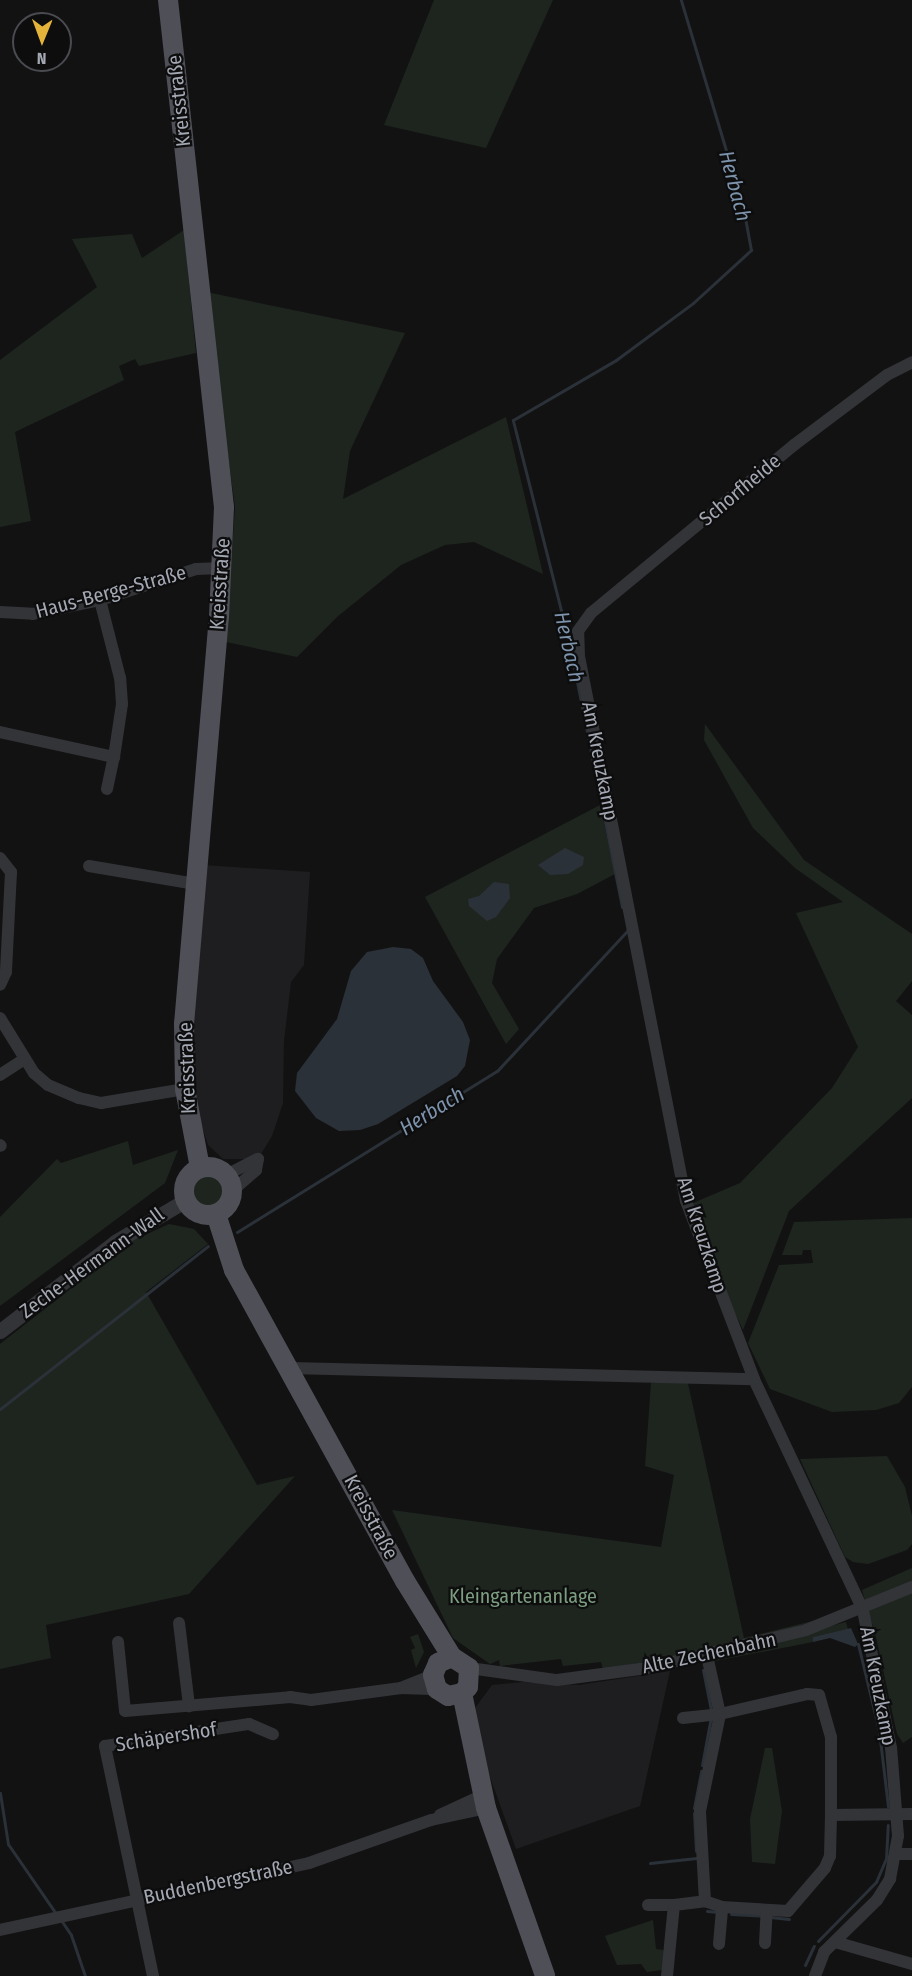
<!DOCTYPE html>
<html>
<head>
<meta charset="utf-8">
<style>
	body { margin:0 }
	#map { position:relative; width:912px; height:1976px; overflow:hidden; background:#121213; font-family:"Fira Sans Condensed",sans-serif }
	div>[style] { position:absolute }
	.built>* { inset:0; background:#1e1e20 }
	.green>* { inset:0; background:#1e251f }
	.round { border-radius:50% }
	.water>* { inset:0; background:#2b3138 }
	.stream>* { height:3px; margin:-1.5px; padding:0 1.5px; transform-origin:1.5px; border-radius:1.5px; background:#2b3138 }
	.minor>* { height:12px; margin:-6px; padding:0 6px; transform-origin:6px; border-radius:6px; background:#333438 }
	.tertiary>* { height:15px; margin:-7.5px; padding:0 7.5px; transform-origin:7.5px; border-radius:7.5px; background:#333438 }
	.primary>* { height:20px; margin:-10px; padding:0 10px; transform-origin:10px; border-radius:10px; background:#4f5057 }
	.primary>.ring { margin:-10px; padding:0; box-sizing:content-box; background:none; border:20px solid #4f5057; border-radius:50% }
	span { translate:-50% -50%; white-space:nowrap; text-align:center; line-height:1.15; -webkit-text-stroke:4.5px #0d0d0e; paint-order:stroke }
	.street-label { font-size:20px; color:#a4a8b3 }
	.park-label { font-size:20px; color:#7c9d80 }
	.water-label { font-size:21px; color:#7d93ac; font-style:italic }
	.north { position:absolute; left:12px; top:12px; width:60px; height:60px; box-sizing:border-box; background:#0d0d0e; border:2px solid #494b50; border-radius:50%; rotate:181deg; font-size:16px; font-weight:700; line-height:24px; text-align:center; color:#a4a8b3 }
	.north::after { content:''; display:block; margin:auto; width:21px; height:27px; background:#e4b339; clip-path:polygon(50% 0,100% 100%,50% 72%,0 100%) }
</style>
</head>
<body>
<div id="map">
	<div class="built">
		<div style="clip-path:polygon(203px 865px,310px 872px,304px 965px,291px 982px,284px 1041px,283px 1103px,272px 1136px,258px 1159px,223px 1159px,208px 1145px,195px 1105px,191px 1020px)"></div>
		<div style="clip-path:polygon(670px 1671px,640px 1806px,516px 1849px,486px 1766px,475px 1708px,492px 1685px,523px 1682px,579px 1685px)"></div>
	</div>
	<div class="green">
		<div style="clip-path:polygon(434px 0,553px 0,486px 148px,384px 125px)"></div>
		<div style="clip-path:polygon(184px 230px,196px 353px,139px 366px,135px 359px,119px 366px,124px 380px,15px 432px,31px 521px,0 527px,0 360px,97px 287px,72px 239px,132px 234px,142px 258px)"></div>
		<div style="clip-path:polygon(206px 292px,405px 333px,350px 451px,343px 499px,506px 417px,543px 574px,474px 542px,445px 545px,401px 565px,337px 617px,297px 657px,226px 642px,235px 507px)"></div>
		<div style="clip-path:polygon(705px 724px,804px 860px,912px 934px,912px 981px,896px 1001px,912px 1015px,912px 1098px,789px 1211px,743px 1330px,718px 1277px,693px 1203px,740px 1183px,832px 1088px,858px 1047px,796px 913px,843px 902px,795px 868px,753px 828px,704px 740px)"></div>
		<div style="clip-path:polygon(600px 805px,615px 874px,577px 894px,534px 908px,497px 959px,492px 983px,519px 1029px,506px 1044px,425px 897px)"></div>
		<div style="clip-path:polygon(128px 1141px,133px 1165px,178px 1150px,165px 1183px,0 1306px,0 1217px,57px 1159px,61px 1163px)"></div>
		<div class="round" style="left:188px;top:1173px;width:38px;height:38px"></div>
		<div style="clip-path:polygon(912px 1218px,912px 1387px,899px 1403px,876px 1410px,832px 1412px,770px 1389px,748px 1343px,779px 1265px,813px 1263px,811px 1250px,803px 1250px,802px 1255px,782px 1255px,794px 1222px)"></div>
		<div style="clip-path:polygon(169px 1224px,194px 1229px,208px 1244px,146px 1292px,257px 1485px,295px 1476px,189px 1594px,46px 1625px,51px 1658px,0 1669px,0 1344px,132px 1241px)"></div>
		<div style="clip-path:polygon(687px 1379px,744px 1638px,845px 1613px,704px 1652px,603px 1669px,601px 1662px,563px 1666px,561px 1659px,500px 1666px,499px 1660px,490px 1664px,453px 1638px,392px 1510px,661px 1547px,674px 1475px,645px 1466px,651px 1383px)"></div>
		<div style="clip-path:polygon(887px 1456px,905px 1487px,912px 1516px,912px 1544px,907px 1550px,868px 1564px,853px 1562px,845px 1557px,800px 1459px)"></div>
		<div style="clip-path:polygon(912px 1568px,912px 1737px,903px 1743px,897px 1734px,876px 1637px,862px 1590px)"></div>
		<div style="clip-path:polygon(846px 1622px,848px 1629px,813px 1637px,813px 1642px,715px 1661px,714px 1657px)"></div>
		<div style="clip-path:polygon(418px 1634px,424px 1652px,416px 1668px,411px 1650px,415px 1648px,410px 1637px)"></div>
		<div style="clip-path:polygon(765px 1748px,772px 1748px,782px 1811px,775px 1864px,752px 1862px,750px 1819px)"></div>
		<div style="clip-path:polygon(653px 1920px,656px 1949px,664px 1950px,662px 1970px,647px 1972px,641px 1964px,617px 1965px,605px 1936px)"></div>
	</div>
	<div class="water">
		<div style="clip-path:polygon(565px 848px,584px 857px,583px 865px,568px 874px,550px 875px,538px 865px)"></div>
		<div style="clip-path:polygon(494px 882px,509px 884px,510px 898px,496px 917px,487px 921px,469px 906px,468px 899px,479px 896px)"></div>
		<div style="clip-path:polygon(393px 947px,411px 949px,423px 958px,433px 981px,463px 1022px,470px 1040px,465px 1066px,457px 1076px,378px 1124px,360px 1130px,339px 1131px,316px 1118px,295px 1091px,297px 1073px,337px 1019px,351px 971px,367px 952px)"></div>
		<div style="clip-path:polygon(851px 1628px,858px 1644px,855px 1647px,830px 1638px,813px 1642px,813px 1637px)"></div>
	</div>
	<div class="stream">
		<div style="left:622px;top:907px;width:270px;rotate:-101.3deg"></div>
		<div style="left:569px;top:642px;width:229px;rotate:-104.2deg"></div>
		<div style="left:513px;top:420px;width:119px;rotate:-30.2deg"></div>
		<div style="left:616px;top:360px;width:96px;rotate:-36.5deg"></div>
		<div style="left:693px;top:303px;width:79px;rotate:-42.4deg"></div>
		<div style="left:751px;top:250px;width:44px;rotate:-100.5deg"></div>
		<div style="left:743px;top:207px;width:216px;rotate:-106.7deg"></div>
		<div style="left:237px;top:1232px;width:306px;rotate:-31.8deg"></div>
		<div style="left:497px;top:1071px;width:191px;rotate:-47.1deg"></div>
		<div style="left:0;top:1409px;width:264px;rotate:-38.1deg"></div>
		<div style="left:858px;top:1644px;width:89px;rotate:76.4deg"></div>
		<div style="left:879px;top:1731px;width:76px;rotate:83.2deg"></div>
		<div style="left:703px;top:1670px;width:41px;rotate:78.7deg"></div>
		<div style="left:702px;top:1765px;width:49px;rotate:-79.4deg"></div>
		<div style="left:0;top:1793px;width:52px;rotate:81.1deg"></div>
		<div style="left:8px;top:1844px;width:86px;rotate:55.4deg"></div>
		<div style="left:694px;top:1808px;width:38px;rotate:-79deg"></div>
		<div style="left:694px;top:1813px;width:38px;rotate:87deg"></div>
		<div style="left:650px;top:1863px;width:47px;rotate:-6.1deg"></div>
		<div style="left:707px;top:1911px;width:11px;rotate:5deg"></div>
		<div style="left:731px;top:1914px;width:33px;rotate:3deg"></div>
		<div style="left:770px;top:1917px;width:19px;rotate:6deg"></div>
		<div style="left:61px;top:1920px;width:18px;rotate:56deg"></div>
		<div style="left:71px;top:1935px;width:43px;rotate:71.1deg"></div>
		<div style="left:818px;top:1941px;width:83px;rotate:-45.5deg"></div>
		<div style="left:876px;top:1882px;width:25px;rotate:-67deg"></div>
		<div style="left:886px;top:1859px;width:34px;rotate:-87deg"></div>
		<div style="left:805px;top:1965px;width:21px;rotate:-65deg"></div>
	</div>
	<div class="minor">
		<div style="left:0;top:612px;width:33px;rotate:3deg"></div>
		<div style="left:33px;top:614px;width:68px;rotate:-11.8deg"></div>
		<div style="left:100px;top:600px;width:101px;rotate:-17.9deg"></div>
		<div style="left:196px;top:569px;width:26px;rotate:-2deg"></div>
		<div style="left:0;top:732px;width:117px;rotate:12.4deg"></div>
		<div style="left:114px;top:757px;width:54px;rotate:-81.4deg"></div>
		<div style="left:122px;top:704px;width:26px;rotate:-94deg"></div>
		<div style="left:120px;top:678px;width:81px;rotate:-104.4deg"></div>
		<div style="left:107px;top:789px;width:33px;rotate:-78deg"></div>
		<div style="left:0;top:858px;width:18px;rotate:52deg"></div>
		<div style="left:11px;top:872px;width:100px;rotate:92.9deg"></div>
		<div style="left:6px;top:972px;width:14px;rotate:115deg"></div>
		<div style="left:89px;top:866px;width:108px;rotate:9.6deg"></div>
		<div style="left:0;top:1018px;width:65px;rotate:58.3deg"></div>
		<div style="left:34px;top:1073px;width:18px;rotate:41deg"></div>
		<div style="left:48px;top:1085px;width:34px;rotate:23deg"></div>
		<div style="left:79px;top:1098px;width:23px;rotate:13deg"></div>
		<div style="left:101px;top:1103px;width:85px;rotate:-9.5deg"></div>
		<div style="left:0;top:1075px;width:27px;rotate:-33deg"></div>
		<div style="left:0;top:1145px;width:1px;rotate:45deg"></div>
		<div style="left:226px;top:1175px;width:36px;rotate:-27deg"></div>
		<div style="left:232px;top:1191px;width:32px;rotate:-41deg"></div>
		<div style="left:256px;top:1170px;width:11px;rotate:-80deg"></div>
		<div style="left:290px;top:1368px;width:464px;rotate:1.4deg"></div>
		<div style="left:179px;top:1623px;width:84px;rotate:83.1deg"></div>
		<div style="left:118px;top:1642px;width:69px;rotate:84.2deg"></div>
		<div style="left:125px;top:1711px;width:166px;rotate:-4.8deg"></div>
		<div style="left:290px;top:1697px;width:21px;rotate:8deg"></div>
		<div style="left:311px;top:1700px;width:91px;rotate:-7.6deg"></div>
		<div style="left:469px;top:1668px;width:89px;rotate:7.8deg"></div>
		<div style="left:557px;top:1680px;width:91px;rotate:-7.6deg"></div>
		<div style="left:647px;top:1668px;width:163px;rotate:-13.4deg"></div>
		<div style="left:806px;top:1630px;width:114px;rotate:-22.1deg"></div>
		<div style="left:433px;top:1675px;width:35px;rotate:158deg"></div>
		<div style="left:401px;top:1688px;width:36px;rotate:2deg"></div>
		<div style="left:683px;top:1718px;width:37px;rotate:-6deg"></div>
		<div style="left:720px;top:1714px;width:59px;rotate:-102.6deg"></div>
		<div style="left:440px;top:1815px;width:47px;rotate:-24.9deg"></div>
		<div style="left:831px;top:1815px;width:41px;rotate:91.4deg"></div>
		<div style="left:830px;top:1856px;width:13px;rotate:113deg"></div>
		<div style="left:825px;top:1868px;width:57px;rotate:130.7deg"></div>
		<div style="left:788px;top:1911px;width:66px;rotate:-176.5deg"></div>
		<div style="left:722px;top:1907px;width:18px;rotate:-161deg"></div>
		<div style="left:705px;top:1901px;width:90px;rotate:-93.2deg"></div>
		<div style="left:700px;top:1811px;width:99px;rotate:-78.3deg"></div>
		<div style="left:720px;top:1714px;width:89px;rotate:-12.9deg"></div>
		<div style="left:807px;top:1694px;width:12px;rotate:5deg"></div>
		<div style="left:819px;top:1695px;width:44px;rotate:74.1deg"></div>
		<div style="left:831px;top:1737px;width:78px;rotate:90deg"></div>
		<div style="left:831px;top:1815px;width:81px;rotate:-0.7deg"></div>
		<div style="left:897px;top:1854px;width:15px"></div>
		<div style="left:648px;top:1905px;width:26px"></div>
		<div style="left:0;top:1930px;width:316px;rotate:-12.2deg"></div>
		<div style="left:309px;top:1863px;width:129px;rotate:-19.4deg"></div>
		<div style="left:431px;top:1820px;width:56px;rotate:-12.3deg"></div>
		<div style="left:835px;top:1942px;width:80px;rotate:15.9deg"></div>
		<div style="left:765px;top:1943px;width:33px;rotate:-87deg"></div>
		<div style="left:719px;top:1944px;width:37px;rotate:-85deg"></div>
		<div style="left:153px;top:1976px;width:235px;rotate:-101.8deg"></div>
		<div style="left:105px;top:1746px;width:146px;rotate:-8.7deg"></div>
		<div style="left:249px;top:1724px;width:26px;rotate:23deg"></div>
		<div style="left:667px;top:1976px;width:71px;rotate:-84.4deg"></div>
		<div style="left:674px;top:1905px;width:31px;rotate:-7deg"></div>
		<div style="left:815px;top:1976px;width:26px;rotate:-69deg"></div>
		<div style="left:824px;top:1952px;width:74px;rotate:-44.5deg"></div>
		<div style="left:877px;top:1900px;width:25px;rotate:-58deg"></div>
		<div style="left:890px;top:1879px;width:44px;rotate:-79.5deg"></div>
		<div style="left:898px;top:1836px;width:88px;rotate:-94.5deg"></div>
		<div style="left:891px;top:1748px;width:141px;rotate:-101.5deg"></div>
		<div style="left:863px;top:1610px;width:255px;rotate:-115.3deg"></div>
		<div style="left:754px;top:1379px;width:191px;rotate:-110.9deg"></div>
		<div style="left:686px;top:1201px;width:555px;rotate:-101.11deg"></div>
		<div style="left:579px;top:656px;width:25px;rotate:-92deg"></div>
		<div style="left:578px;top:631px;width:22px;rotate:-54deg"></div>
		<div style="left:591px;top:613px;width:264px;rotate:-39.6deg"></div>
		<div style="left:794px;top:445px;width:116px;rotate:-37deg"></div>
		<div style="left:887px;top:375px;width:28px;rotate:-27deg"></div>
	</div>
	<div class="tertiary">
		<div style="left:0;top:1331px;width:145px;rotate:-37.7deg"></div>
		<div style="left:115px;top:1242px;width:82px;rotate:-30.6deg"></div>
	</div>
	<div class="primary">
		<div style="left:168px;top:0;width:510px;rotate:83.7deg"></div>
		<div style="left:224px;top:507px;width:109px;rotate:92.6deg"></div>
		<div style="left:219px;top:616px;width:409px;rotate:94.9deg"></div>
		<div style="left:184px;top:1023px;width:66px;rotate:89.1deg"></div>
		<div style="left:185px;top:1089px;width:80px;rotate:79.2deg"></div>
		<div class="ring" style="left:184px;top:1167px;width:28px;height:28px"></div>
		<div style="left:216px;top:1214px;width:59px;rotate:72.2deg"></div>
		<div style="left:234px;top:1270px;width:355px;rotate:61.2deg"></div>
		<div style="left:405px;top:1581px;width:89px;rotate:58.3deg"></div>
		<div style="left:452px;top:1657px;width:20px;rotate:33deg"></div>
		<div style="left:469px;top:1668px;width:19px;rotate:93deg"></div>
		<div style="left:468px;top:1687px;width:8px;rotate:135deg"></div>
		<div style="left:462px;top:1693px;width:14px;rotate:168deg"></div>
		<div style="left:448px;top:1696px;width:13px;rotate:-148deg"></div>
		<div style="left:437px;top:1689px;width:15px;rotate:-106deg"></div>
		<div style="left:433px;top:1675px;width:13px;rotate:-67deg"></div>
		<div style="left:438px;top:1663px;width:15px;rotate:-23deg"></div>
		<div style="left:462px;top:1693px;width:117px;rotate:78.2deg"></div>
		<div style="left:486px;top:1808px;width:178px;rotate:70.6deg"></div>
	</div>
	<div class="street-label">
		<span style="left:179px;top:101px;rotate:-96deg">Kreisstraße</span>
		<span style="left:740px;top:490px;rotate:-40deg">Schorfheide</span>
		<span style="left:220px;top:584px;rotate:-86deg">Kreisstraße</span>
		<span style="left:111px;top:592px;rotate:-15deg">Haus-Berge-Straße</span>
		<span style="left:600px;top:761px;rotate:79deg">Am Kreuzkamp</span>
		<span style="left:187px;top:1068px;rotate:-92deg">Kreisstraße</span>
		<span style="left:702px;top:1235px;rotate:72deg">Am Kreuzkamp</span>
		<span style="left:92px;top:1263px;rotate:-36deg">Zeche-Hermann-Wall</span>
		<span style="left:371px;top:1517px;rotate:62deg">Kreisstraße</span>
		<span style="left:709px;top:1653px;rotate:-12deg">Alte Zechenbahn</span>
		<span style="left:878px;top:1686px;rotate:79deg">Am Kreuzkamp</span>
		<span style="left:166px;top:1737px;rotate:-9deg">Schäpershof</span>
		<span style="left:218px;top:1882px;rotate:-12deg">Buddenbergstraße</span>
	</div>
	<div class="park-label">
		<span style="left:523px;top:1596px">Kleingartenanlage</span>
	</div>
	<div class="water-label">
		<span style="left:735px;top:186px;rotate:75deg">Herbach</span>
		<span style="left:569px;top:647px;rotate:77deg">Herbach</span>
		<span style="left:432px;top:1111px;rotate:-32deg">Herbach</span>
	</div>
	<div class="north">N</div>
</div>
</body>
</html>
